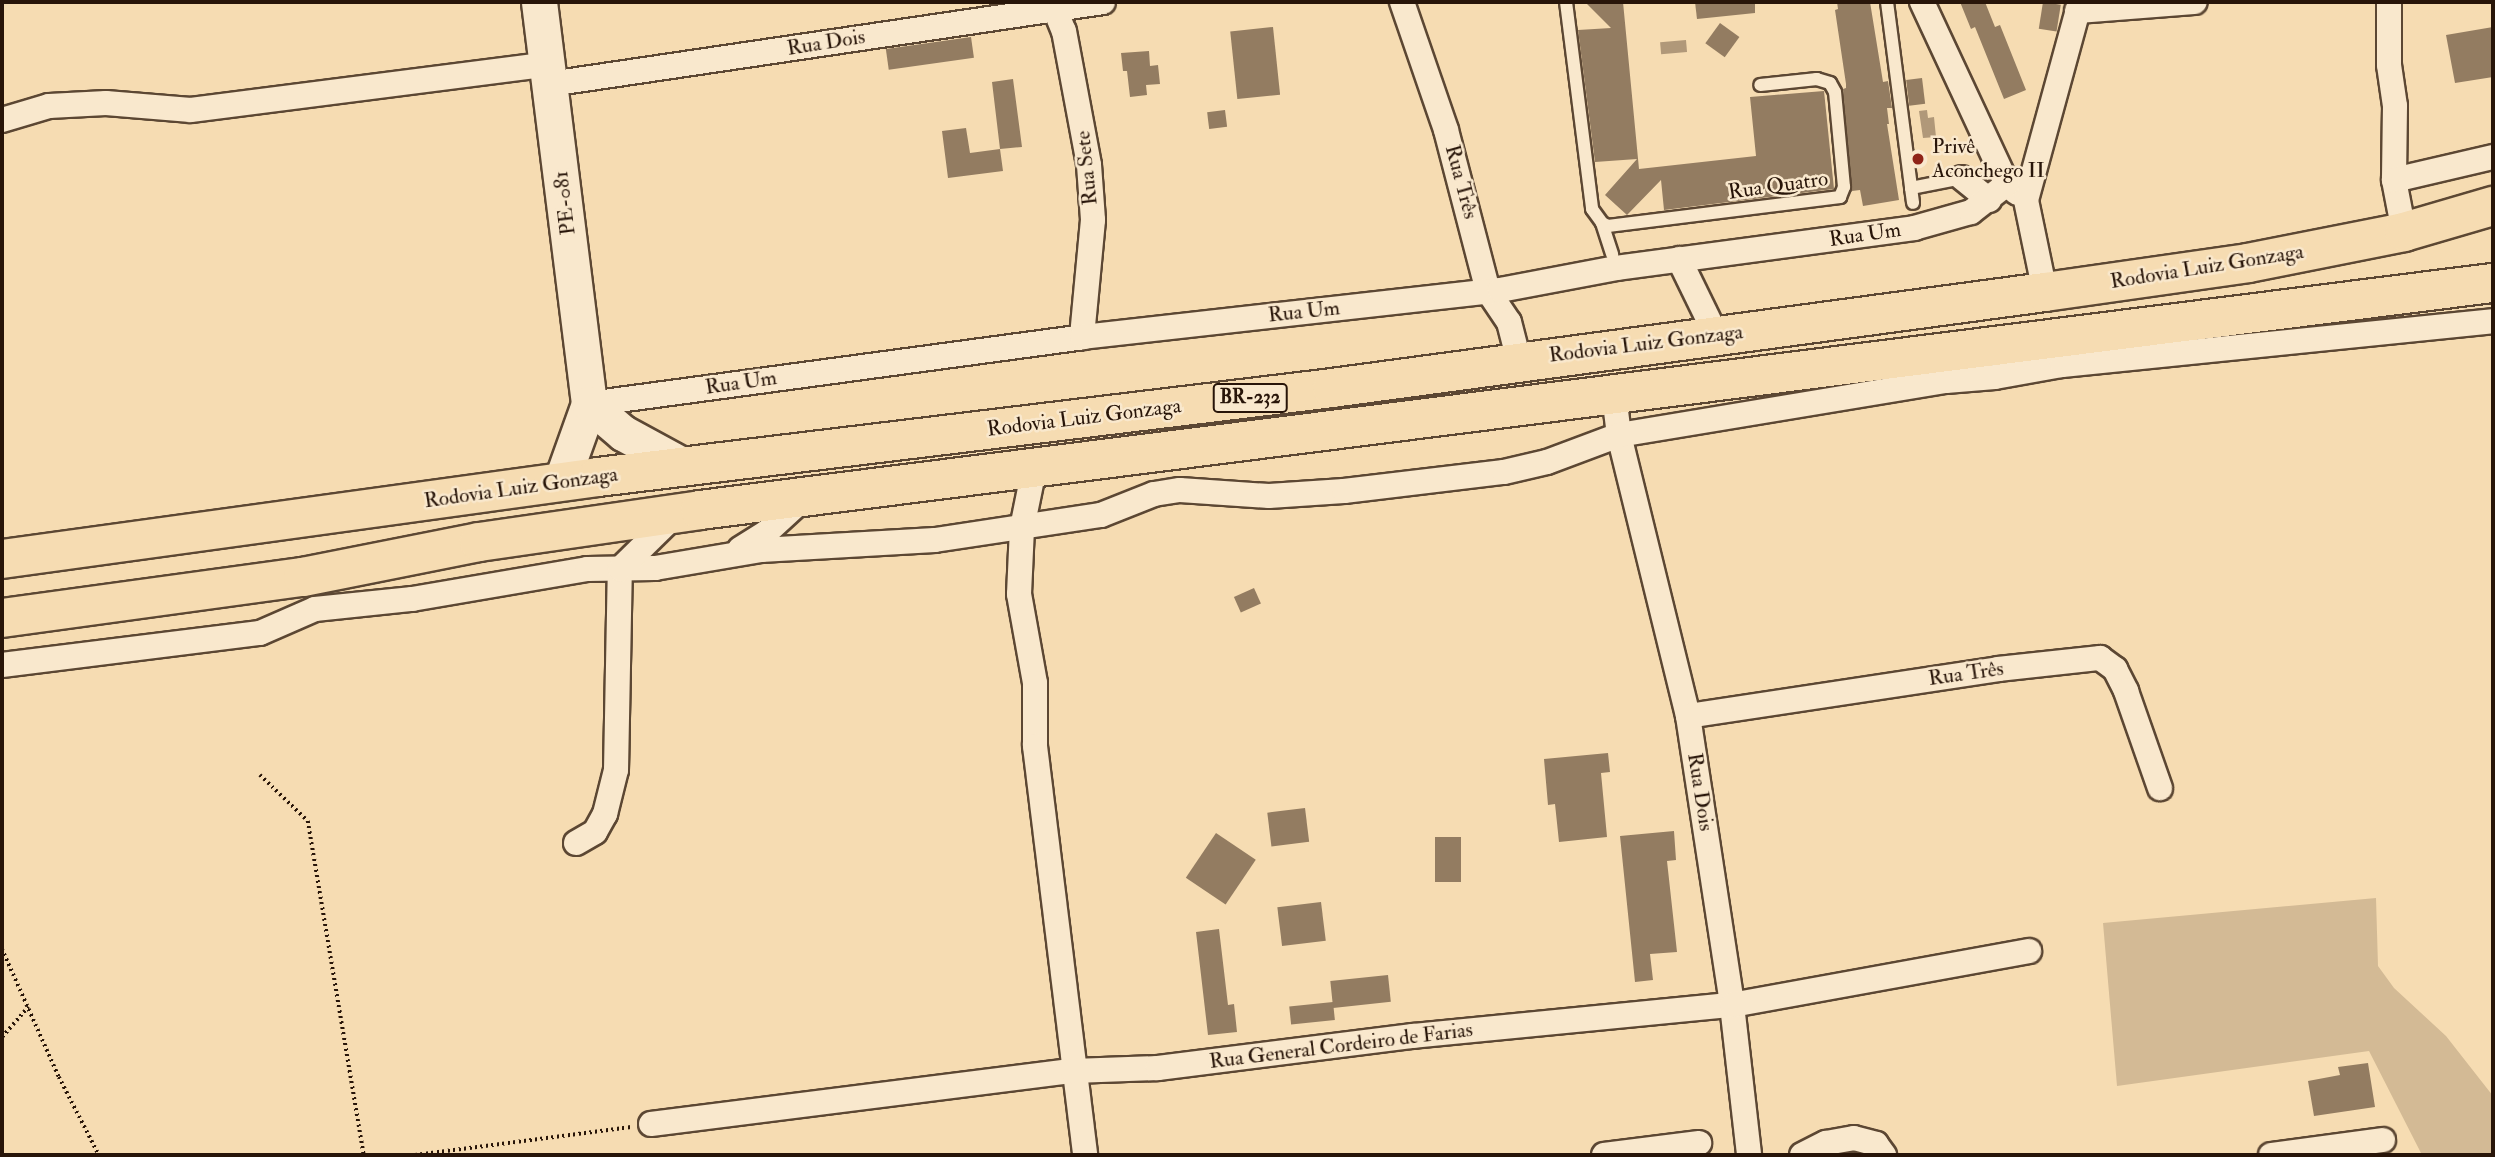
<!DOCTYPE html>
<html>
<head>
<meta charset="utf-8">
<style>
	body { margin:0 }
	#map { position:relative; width:2495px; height:1157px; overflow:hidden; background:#f6dcb2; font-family:"IM FELL Double Pica",serif }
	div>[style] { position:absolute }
	.green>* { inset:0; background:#d3ba95 }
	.water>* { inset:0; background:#b09879; transform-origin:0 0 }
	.building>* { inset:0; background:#937c61; transform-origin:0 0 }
	.path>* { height:3.5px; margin-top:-1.75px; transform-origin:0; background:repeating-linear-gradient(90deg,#281509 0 2px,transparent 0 5.5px) }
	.roads { filter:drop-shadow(2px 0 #5c4733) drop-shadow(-2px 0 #5c4733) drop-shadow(0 2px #5c4733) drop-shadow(0 -2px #5c4733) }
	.lane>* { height:12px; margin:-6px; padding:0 6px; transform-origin:6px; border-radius:6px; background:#f9e8cd }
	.street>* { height:24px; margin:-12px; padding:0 12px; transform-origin:12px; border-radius:12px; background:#f9e8cd }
	.secondary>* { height:35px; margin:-17.5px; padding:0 17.5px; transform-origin:17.5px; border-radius:17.5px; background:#f9e8cd }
	.highway>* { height:38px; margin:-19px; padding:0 19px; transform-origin:19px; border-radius:19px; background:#f6dcb2 }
	.dots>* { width:19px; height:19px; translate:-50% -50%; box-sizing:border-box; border:4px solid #f9e8cd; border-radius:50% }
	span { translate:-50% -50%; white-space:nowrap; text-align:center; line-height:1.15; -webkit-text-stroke:5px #f9e8cd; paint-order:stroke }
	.shield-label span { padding:2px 5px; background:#f9e8cd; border:2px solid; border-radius:5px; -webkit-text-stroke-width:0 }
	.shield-label { font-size:19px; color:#281509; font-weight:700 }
	.street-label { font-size:21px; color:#281509 }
	.poi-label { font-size:21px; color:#281509 }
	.left { translate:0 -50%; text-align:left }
	.frame { position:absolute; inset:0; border:4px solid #281509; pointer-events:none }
</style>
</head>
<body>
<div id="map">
	<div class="green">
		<div style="clip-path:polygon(2376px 898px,2378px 966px,2394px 988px,2446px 1036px,2493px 1096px,2493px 1155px,2422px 1155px,2369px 1051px,2117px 1086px,2103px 923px)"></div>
	</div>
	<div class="water">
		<div style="left:1686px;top:40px;width:12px;height:26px;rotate:85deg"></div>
		<div style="clip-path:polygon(1927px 110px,1928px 118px,1934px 117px,1936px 137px,1923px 138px,1919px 111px)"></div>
	</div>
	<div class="building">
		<div style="clip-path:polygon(1585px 2px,1623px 2px,1639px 169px,1756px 156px,1750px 97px,1824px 91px,1834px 189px,1664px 210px,1661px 180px,1627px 215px,1605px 195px,1637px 159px,1595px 162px,1578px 30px,1611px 28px)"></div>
		<div style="clip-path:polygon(1695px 2px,1755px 2px,1755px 13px,1697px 19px)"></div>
		<div style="clip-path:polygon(1837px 2px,1870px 2px,1883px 82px,1888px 81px,1892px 108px,1887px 108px,1889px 124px,1887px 124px,1899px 200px,1863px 206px,1860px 190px,1852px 191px,1843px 89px,1846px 88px,1846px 84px,1835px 10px,1838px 9px)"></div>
		<div style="clip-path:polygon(1960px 2px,1985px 2px,1995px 27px,2000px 25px,2026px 90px,2004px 99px,1975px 27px,1971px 29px)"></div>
		<div style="left:2043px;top:2px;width:18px;height:27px;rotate:9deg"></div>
		<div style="left:1720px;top:23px;width:24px;height:25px;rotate:36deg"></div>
		<div style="left:1273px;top:27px;width:68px;height:43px;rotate:84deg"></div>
		<div style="clip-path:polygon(2493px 27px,2493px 77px,2455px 83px,2446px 35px)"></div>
		<div style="left:971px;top:37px;width:21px;height:86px;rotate:82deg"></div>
		<div style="clip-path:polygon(1149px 51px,1150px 66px,1158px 65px,1160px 84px,1146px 85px,1147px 95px,1130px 97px,1127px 71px,1123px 71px,1121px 53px)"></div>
		<div style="left:1922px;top:78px;width:26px;height:16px;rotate:83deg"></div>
		<div style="clip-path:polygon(1013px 79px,1022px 147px,1000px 149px,1003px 171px,948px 178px,942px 131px,966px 128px,970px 153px,1000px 149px,992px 82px)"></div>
		<div style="left:1225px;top:110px;width:17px;height:18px;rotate:83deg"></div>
		<div style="left:1254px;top:588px;width:17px;height:22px;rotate:66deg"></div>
		<div style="clip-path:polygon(1608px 753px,1610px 772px,1601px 773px,1607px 837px,1559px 842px,1555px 804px,1548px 805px,1544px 759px)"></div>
		<div style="left:1305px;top:808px;width:34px;height:38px;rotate:83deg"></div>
		<div style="clip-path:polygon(1674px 831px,1676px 860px,1667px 861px,1677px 952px,1650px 954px,1653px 980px,1635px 982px,1620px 836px)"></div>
		<div style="left:1216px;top:833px;width:48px;height:54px;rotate:34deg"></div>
		<div style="left:1461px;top:837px;width:45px;height:26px;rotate:90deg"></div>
		<div style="left:1321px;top:902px;width:39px;height:44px;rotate:83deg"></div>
		<div style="clip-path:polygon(1219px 929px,1228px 1005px,1234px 1004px,1237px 1032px,1208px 1035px,1196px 932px)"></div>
		<div style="left:1388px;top:975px;width:27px;height:58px;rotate:84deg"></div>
		<div style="left:1333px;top:1002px;width:18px;height:44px;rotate:84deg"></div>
		<div style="clip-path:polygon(2368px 1063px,2375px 1107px,2314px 1116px,2308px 1081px,2340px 1075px,2338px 1067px)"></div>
	</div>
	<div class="path">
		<div style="left:260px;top:775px;width:66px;rotate:43.8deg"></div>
		<div style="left:308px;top:821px;width:339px;rotate:80.5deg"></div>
		<div style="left:2px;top:949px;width:140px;rotate:66deg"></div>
		<div style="left:59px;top:1077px;width:88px;rotate:62.9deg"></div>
		<div style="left:2px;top:1037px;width:40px;rotate:-49deg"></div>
		<div style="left:415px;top:1155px;width:218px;rotate:-7.4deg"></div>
	</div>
	<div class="roads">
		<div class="lane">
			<div style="left:1566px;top:2px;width:209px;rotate:82.8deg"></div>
			<div style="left:1592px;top:209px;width:17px;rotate:54deg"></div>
			<div style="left:1602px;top:223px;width:7px;rotate:27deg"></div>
			<div style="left:1608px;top:226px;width:234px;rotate:-7.1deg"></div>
			<div style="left:1840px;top:197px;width:11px;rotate:-68deg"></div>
			<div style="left:1844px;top:187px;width:95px;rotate:-95.4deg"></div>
			<div style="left:1835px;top:92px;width:10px;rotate:-119deg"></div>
			<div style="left:1830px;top:83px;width:14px;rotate:-163deg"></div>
			<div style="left:1817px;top:79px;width:57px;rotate:174deg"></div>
			<div style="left:1887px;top:2px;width:188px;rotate:82.6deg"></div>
			<div style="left:1911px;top:188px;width:52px;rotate:-11.1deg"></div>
			<div style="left:1911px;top:188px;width:15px;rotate:82deg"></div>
			<div style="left:1602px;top:223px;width:33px;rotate:72deg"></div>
		</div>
		<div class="street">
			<div style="left:1052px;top:2px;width:31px;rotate:68deg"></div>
			<div style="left:1064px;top:31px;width:136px;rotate:79.4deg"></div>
			<div style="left:1089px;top:165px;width:55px;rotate:85.8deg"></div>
			<div style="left:1093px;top:220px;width:118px;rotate:95.4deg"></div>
			<div style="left:1402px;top:2px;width:135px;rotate:71deg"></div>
			<div style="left:1446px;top:130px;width:166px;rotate:75.4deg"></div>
			<div style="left:1488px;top:291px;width:37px;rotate:56deg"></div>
			<div style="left:1509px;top:322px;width:40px;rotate:75.6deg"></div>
			<div style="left:1922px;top:2px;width:201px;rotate:65deg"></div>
			<div style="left:2007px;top:184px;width:13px;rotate:42deg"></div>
			<div style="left:2389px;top:2px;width:63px;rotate:90deg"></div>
			<div style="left:2389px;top:65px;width:41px;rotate:81.7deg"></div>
			<div style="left:2395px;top:106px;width:74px;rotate:90.8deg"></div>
			<div style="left:2394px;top:180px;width:53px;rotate:79.1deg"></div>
			<div style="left:2077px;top:11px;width:118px;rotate:-4.4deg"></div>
			<div style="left:550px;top:84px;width:559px;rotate:-8.43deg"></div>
			<div style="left:2px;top:120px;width:49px;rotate:-16.6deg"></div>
			<div style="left:49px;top:106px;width:57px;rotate:-3deg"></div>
			<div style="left:106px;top:103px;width:85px;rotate:4.7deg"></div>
			<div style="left:191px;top:110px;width:360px;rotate:-7.3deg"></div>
			<div style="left:1962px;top:178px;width:35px;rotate:39deg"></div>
			<div style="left:2394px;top:180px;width:102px;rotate:-13.1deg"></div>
			<div style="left:1679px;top:259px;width:85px;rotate:64deg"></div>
			<div style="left:2045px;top:292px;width:94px;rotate:-101.7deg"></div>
			<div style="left:2026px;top:200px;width:205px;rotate:-74.7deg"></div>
			<div style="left:1614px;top:395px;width:40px;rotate:82.9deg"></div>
			<div style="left:1619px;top:435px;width:289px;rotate:76.2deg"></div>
			<div style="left:1688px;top:716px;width:292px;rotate:81.3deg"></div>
			<div style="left:1732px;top:1005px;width:151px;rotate:83.5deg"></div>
			<div style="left:589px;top:404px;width:498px;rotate:-7.7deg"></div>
			<div style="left:1082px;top:337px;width:421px;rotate:-6.4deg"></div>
			<div style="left:1500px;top:290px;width:118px;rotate:-10.7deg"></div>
			<div style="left:1616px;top:268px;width:301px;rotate:-7.6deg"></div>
			<div style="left:1914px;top:228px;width:59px;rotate:-15.7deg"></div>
			<div style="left:1971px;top:212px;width:46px;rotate:-37.9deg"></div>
			<div style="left:1034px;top:469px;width:60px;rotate:101.5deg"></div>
			<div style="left:1022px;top:528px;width:66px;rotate:92.6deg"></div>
			<div style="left:1019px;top:594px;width:90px;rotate:79.8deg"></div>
			<div style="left:1035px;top:683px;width:63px;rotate:90deg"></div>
			<div style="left:1035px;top:746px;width:412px;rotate:83deg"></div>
			<div style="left:740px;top:549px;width:32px;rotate:-32deg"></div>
			<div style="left:767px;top:532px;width:50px;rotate:-42.6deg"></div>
			<div style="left:2px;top:665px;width:260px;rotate:-7.1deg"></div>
			<div style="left:260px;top:633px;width:60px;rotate:-23.6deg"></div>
			<div style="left:315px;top:609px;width:98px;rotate:-5.9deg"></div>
			<div style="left:412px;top:599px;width:178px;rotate:-9.7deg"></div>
			<div style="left:587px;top:569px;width:68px;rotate:-0.8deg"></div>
			<div style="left:655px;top:568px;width:108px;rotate:-9.6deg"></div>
			<div style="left:761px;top:550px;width:174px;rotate:-3.3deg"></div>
			<div style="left:935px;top:540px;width:168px;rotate:-8.6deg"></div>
			<div style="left:1101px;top:515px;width:57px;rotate:-21.6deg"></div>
			<div style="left:1154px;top:494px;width:26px;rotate:-9deg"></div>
			<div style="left:1180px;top:490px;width:89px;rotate:3.9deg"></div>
			<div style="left:1269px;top:496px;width:75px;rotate:-3.8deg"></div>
			<div style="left:1344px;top:491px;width:161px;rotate:-6.8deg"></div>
			<div style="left:1504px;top:472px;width:44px;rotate:-13.1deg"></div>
			<div style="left:1547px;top:462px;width:77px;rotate:-20.6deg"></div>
			<div style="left:1619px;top:435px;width:331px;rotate:-9.4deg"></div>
			<div style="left:1946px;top:381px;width:49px;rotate:-4.7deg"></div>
			<div style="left:1995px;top:377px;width:68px;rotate:-10.2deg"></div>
			<div style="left:2062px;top:365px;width:433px;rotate:-5.8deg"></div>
			<div style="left:1688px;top:716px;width:314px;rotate:-8.6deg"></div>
			<div style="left:1998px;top:669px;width:103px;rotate:-6.2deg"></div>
			<div style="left:2100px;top:658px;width:19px;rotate:36deg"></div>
			<div style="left:2115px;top:669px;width:25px;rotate:63deg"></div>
			<div style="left:2126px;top:691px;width:103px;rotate:70.7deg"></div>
			<div style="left:576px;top:843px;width:22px;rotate:-30deg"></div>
			<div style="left:595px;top:832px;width:21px;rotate:-61deg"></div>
			<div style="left:605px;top:814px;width:45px;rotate:-76deg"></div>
			<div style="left:616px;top:770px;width:201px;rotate:-88.9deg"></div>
			<div style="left:620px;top:569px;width:77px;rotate:-44.5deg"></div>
			<div style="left:651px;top:1124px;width:425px;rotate:-7.2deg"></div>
			<div style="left:1073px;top:1071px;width:85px;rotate:-2deg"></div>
			<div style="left:1158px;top:1068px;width:257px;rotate:-7.2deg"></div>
			<div style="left:1413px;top:1036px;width:321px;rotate:-5.6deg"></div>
			<div style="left:1732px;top:1005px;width:302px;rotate:-10.3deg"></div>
			<div style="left:1604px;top:1155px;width:96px;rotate:-7.2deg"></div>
			<div style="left:1802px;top:1155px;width:27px;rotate:-27deg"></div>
			<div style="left:1826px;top:1143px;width:28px;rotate:-10deg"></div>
			<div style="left:1854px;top:1138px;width:23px;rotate:15deg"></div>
			<div style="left:1876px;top:1144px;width:14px;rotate:54deg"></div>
			<div style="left:2271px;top:1155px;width:113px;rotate:-7.6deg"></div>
		</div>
		<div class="secondary">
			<div style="left:539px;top:2px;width:405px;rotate:82.9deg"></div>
			<div style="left:589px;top:404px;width:83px;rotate:109.7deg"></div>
			<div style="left:589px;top:404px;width:45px;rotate:40.5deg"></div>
			<div style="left:623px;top:433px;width:69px;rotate:28.4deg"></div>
		</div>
		<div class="highway">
			<div style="left:2px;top:559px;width:602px;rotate:-7.83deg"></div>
			<div style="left:598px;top:477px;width:739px;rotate:-6.91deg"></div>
			<div style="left:1332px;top:388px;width:719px;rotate:-7.67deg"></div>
			<div style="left:2045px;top:292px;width:205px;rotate:-8.1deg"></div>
			<div style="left:2248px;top:263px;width:159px;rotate:-11.2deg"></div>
			<div style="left:2404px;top:232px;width:93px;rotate:-16.3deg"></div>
			<div style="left:2px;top:618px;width:304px;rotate:-7.8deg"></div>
			<div style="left:303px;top:577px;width:179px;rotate:-11.2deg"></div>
			<div style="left:479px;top:542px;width:223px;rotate:-8.2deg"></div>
			<div style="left:700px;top:510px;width:1807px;rotate:-7.22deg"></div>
		</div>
	</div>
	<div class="dots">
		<div style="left:1918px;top:159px;background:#8f2418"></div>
	</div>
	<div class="shield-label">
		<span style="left:1250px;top:398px">BR-232</span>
	</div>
	<div class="street-label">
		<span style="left:826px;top:43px;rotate:-9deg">Rua Dois</span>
		<span style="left:1087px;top:168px;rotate:-96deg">Rua Sete</span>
		<span style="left:1461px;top:182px;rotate:75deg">Rua Três</span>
		<span style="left:1778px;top:186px;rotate:-8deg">Rua Quatro</span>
		<span style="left:565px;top:203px;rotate:-97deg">PE-081</span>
		<span style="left:1865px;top:235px;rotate:-8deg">Rua Um</span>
		<span style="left:2207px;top:267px;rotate:-9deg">Rodovia Luiz Gonzaga</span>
		<span style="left:1304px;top:312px;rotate:-6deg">Rua Um</span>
		<span style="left:1646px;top:344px;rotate:-7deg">Rodovia Luiz Gonzaga</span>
		<span style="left:741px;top:383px;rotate:-8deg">Rua Um</span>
		<span style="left:1084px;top:418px;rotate:-7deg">Rodovia Luiz Gonzaga</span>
		<span style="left:521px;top:488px;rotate:-8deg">Rodovia Luiz Gonzaga</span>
		<span style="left:1966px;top:674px;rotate:-8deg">Rua Três</span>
		<span style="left:1700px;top:792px;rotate:81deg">Rua Dois</span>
		<span style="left:1341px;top:1046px;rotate:-7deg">Rua General Cordeiro de Farias</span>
	</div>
	<div class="poi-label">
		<span class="left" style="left:1932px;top:159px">Privê<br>Aconchego II</span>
	</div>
	<div class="frame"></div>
</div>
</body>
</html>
